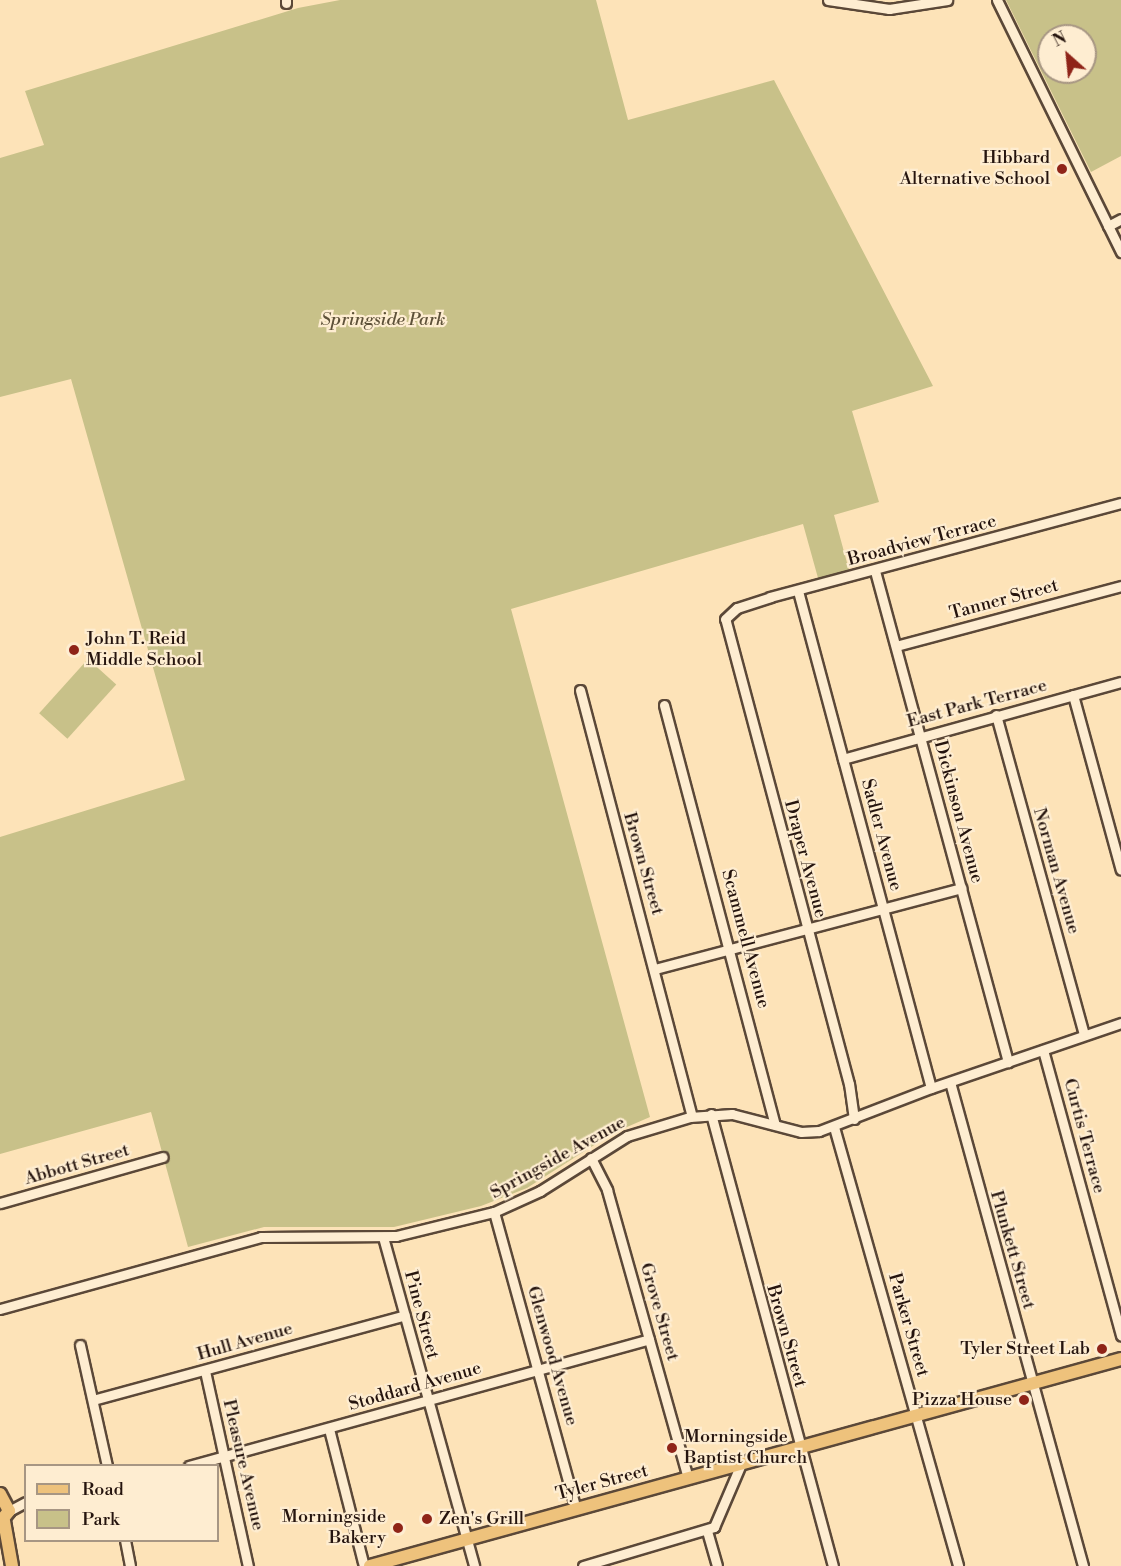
<!DOCTYPE html>
<html>
<head>
<meta charset="utf-8">
<style>
	body { margin:0 }
	#map { position:relative; width:1121px; height:1566px; overflow:hidden; background:#fde3b8; font-family:"Libre Bodoni",serif }
	div>[style] { position:absolute }
	.green>* { inset:0; background:#c8c189; transform-origin:0 0 }
	.roads { filter:drop-shadow(2px 0 #5b4838) drop-shadow(-2px 0 #5b4838) drop-shadow(0 2px #5b4838) drop-shadow(0 -2px #5b4838) }
	.minor>* { height:9px; margin:-4.5px; padding:0 4.5px; transform-origin:4.5px; border-radius:4.5px; background:#feedd1 }
	.major>* { height:12px; margin:-6px; padding:0 6px; transform-origin:6px; border-radius:6px; background:#eec27c }
	.dots>* { width:16px; height:16px; translate:-50% -50%; box-sizing:border-box; border:3px solid #feedd1; border-radius:50% }
	span { translate:-50% -50%; white-space:nowrap; text-align:center; line-height:1.15; -webkit-text-stroke:4.5px #feedd1; paint-order:stroke }
	.poi-label { font-size:18px; color:#25140e }
	.right { translate:-100% -50%; text-align:right }
	.left { translate:0 -50%; text-align:left }
	.park-label { font-size:18px; color:#5e5139; font-style:italic }
	.street-label { font-size:18px; color:#25140e }
	.legend { position:absolute; left:24px; top:1464px; width:195px; height:78px; box-sizing:border-box; background:#feedd1; border:2px solid #a79683; margin:0; padding:8px 10px; list-style:none; font-size:18px; color:#25140e }
	.legend li { display:flex; align-items:center; gap:12px; height:30px }
	.legend b { width:30px; border:2px solid #a79683 }
	.north { position:absolute; left:1037px; top:24px; width:60px; height:60px; box-sizing:border-box; background:#feedd1; border:2px solid #a79683; border-radius:50%; rotate:333deg; font-size:16px; font-weight:700; line-height:24px; text-align:center; color:#25140e }
	.north::after { content:''; display:block; margin:auto; width:21px; height:27px; background:#8f2418; clip-path:polygon(50% 0,100% 100%,50% 72%,0 100%) }
</style>
</head>
<body>
<div id="map">
	<div class="green">
		<div style="clip-path:polygon(340px 0,596px 0,628px 120px,774px 80px,933px 386px,852px 411px,879px 502px,834px 515px,849px 570px,818px 578px,803px 524px,511px 609px,650px 1117px,613px 1133px,527px 1188px,481px 1206px,394px 1227px,264px 1227px,188px 1247px,151px 1112px,0 1154px,0 837px,185px 780px,71px 379px,0 397px,0 158px,44px 145px,25px 91px,298px 8px)"></div>
		<div style="clip-path:polygon(evenodd,1006px 0,1121px 0,1121px 156px,1091px 172px,1006px 0,1049px 36px,1085px 36px,1085px 72px,1049px 72px,1049px 36px)"></div>
		<div style="left:88px;top:659px;width:38px;height:73px;rotate:42deg"></div>
	</div>
	<div class="roads">
		<div class="minor">
			<div style="left:286px;top:0;width:3px;rotate:90deg"></div>
			<div style="left:828px;top:0;width:62px;rotate:8.4deg"></div>
			<div style="left:889px;top:9px;width:59px;rotate:-8.8deg"></div>
			<div style="left:997px;top:0;width:281px;rotate:63.8deg"></div>
			<div style="left:1108px;top:226px;width:15px;rotate:-28deg"></div>
			<div style="left:875px;top:571px;width:509px;rotate:74.84deg"></div>
			<div style="left:798px;top:591px;width:514px;rotate:75.02deg"></div>
			<div style="left:896px;top:646px;width:233px;rotate:-14.9deg"></div>
			<div style="left:580px;top:690px;width:440px;rotate:75.3deg"></div>
			<div style="left:1073px;top:695px;width:181px;rotate:74.7deg"></div>
			<div style="left:664px;top:705px;width:434px;rotate:75.2deg"></div>
			<div style="left:996px;top:715px;width:332px;rotate:74.6deg"></div>
			<div style="left:843px;top:759px;width:288px;rotate:-15.5deg"></div>
			<div style="left:655px;top:969px;width:317px;rotate:-14.8deg"></div>
			<div style="left:1043px;top:1050px;width:296px;rotate:74.7deg"></div>
			<div style="left:950px;top:1082px;width:502px;rotate:74.63deg"></div>
			<div style="left:711px;top:1114px;width:468px;rotate:74.9deg"></div>
			<div style="left:854px;top:1119px;width:35px;rotate:-98deg"></div>
			<div style="left:849px;top:1084px;width:481px;rotate:-104.9deg"></div>
			<div style="left:725px;top:619px;width:16px;rotate:-43deg"></div>
			<div style="left:737px;top:608px;width:35px;rotate:-18deg"></div>
			<div style="left:770px;top:597px;width:363px;rotate:-15deg"></div>
			<div style="left:834px;top:1127px;width:456px;rotate:74.2deg"></div>
			<div style="left:591px;top:1158px;width:36px;rotate:63deg"></div>
			<div style="left:607px;top:1190px;width:299px;rotate:74.3deg"></div>
			<div style="left:0;top:1203px;width:169px;rotate:-15.8deg"></div>
			<div style="left:494px;top:1212px;width:308px;rotate:74.6deg"></div>
			<div style="left:383px;top:1237px;width:341px;rotate:74.5deg"></div>
			<div style="left:0;top:1309px;width:271px;rotate:-15.4deg"></div>
			<div style="left:261px;top:1237px;width:135px;rotate:-0.4deg"></div>
			<div style="left:396px;top:1236px;width:101px;rotate:-13.8deg"></div>
			<div style="left:494px;top:1212px;width:51px;rotate:-24.5deg"></div>
			<div style="left:540px;top:1191px;width:103px;rotate:-32.3deg"></div>
			<div style="left:627px;top:1136px;width:66px;rotate:-16.8deg"></div>
			<div style="left:690px;top:1117px;width:42px;rotate:-4.1deg"></div>
			<div style="left:732px;top:1114px;width:71px;rotate:14.6deg"></div>
			<div style="left:801px;top:1132px;width:18px;rotate:-3deg"></div>
			<div style="left:819px;top:1131px;width:120px;rotate:-21deg"></div>
			<div style="left:931px;top:1088px;width:201px;rotate:-18.9deg"></div>
			<div style="left:80px;top:1345px;width:124px;rotate:77.4deg"></div>
			<div style="left:205px;top:1371px;width:200px;rotate:77.6deg"></div>
			<div style="left:93px;top:1400px;width:323px;rotate:-15.2deg"></div>
			<div style="left:329px;top:1429px;width:141px;rotate:75.7deg"></div>
			<div style="left:189px;top:1466px;width:477px;rotate:-15.4deg"></div>
			<div style="left:9px;top:1511px;width:19px;rotate:-28deg"></div>
			<div style="left:707px;top:1531px;width:36px;rotate:74deg"></div>
			<div style="left:125px;top:1540px;width:26px;rotate:79deg"></div>
			<div style="left:583px;top:1566px;width:137px;rotate:-16.6deg"></div>
			<div style="left:714px;top:1527px;width:69px;rotate:-66.8deg"></div>
		</div>
		<div class="major">
			<div style="left:0;top:1494px;width:19px;rotate:62deg"></div>
			<div style="left:9px;top:1511px;width:14px;rotate:129deg"></div>
			<div style="left:4px;top:1521px;width:46px;rotate:79.9deg"></div>
			<div style="left:370px;top:1566px;width:779px;rotate:-15.41deg"></div>
		</div>
	</div>
	<div class="dots">
		<div style="left:1062px;top:169px;background:#8f2418"></div>
		<div style="left:74px;top:650px;background:#8f2418"></div>
		<div style="left:1102px;top:1349px;background:#8f2418"></div>
		<div style="left:1024px;top:1400px;background:#8f2418"></div>
		<div style="left:672px;top:1448px;background:#8f2418"></div>
		<div style="left:427px;top:1519px;background:#8f2418"></div>
		<div style="left:398px;top:1528px;background:#8f2418"></div>
	</div>
	<div class="poi-label">
		<span class="right" style="left:1050px;top:169px">Hibbard<br>Alternative School</span>
		<span class="left" style="left:86px;top:650px">John T. Reid<br>Middle School</span>
		<span class="right" style="left:1090px;top:1349px">Tyler Street Lab</span>
		<span class="right" style="left:1012px;top:1400px">Pizza House</span>
		<span class="left" style="left:684px;top:1448px">Morningside<br>Baptist Church</span>
		<span class="right" style="left:386px;top:1528px">Morningside<br>Bakery</span>
		<span class="left" style="left:439px;top:1519px">Zen's Grill</span>
	</div>
	<div class="park-label">
		<span style="left:383px;top:320px">Springside Park</span>
	</div>
	<div class="street-label">
		<span style="left:922px;top:541px;rotate:-15deg">Broadview Terrace</span>
		<span style="left:1004px;top:600px;rotate:-15deg">Tanner Street</span>
		<span style="left:977px;top:704px;rotate:-15deg">East Park Terrace</span>
		<span style="left:958px;top:812px;rotate:75deg">Dickinson Avenue</span>
		<span style="left:881px;top:835px;rotate:75deg">Sadler Avenue</span>
		<span style="left:805px;top:859px;rotate:75deg">Draper Avenue</span>
		<span style="left:643px;top:864px;rotate:74deg">Brown Street</span>
		<span style="left:1056px;top:871px;rotate:74deg">Norman Avenue</span>
		<span style="left:745px;top:939px;rotate:75deg">Scammell Avenue</span>
		<span style="left:1084px;top:1136px;rotate:75deg">Curtis Terrace</span>
		<span style="left:558px;top:1158px;rotate:-29deg">Springside Avenue</span>
		<span style="left:77px;top:1165px;rotate:-16deg">Abbott Street</span>
		<span style="left:1012px;top:1250px;rotate:74deg">Plunkett Street</span>
		<span style="left:659px;top:1312px;rotate:74deg">Grove Street</span>
		<span style="left:421px;top:1315px;rotate:75deg">Pine Street</span>
		<span style="left:908px;top:1325px;rotate:74deg">Parker Street</span>
		<span style="left:786px;top:1336px;rotate:74deg">Brown Street</span>
		<span style="left:245px;top:1342px;rotate:-16deg">Hull Avenue</span>
		<span style="left:552px;top:1356px;rotate:74deg">Glenwood Avenue</span>
		<span style="left:415px;top:1387px;rotate:-16deg">Stoddard Avenue</span>
		<span style="left:243px;top:1465px;rotate:77deg">Pleasure Avenue</span>
		<span style="left:602px;top:1483px;rotate:-15deg">Tyler Street</span>
	</div>
	<ul class="legend">
	<li><b style="height:8px;background:#eec27c"></b>Road</li>
	<li><b style="height:16px;background:#c8c189"></b>Park</li>
	</ul>
	<div class="north">N</div>
</div>
</body>
</html>
